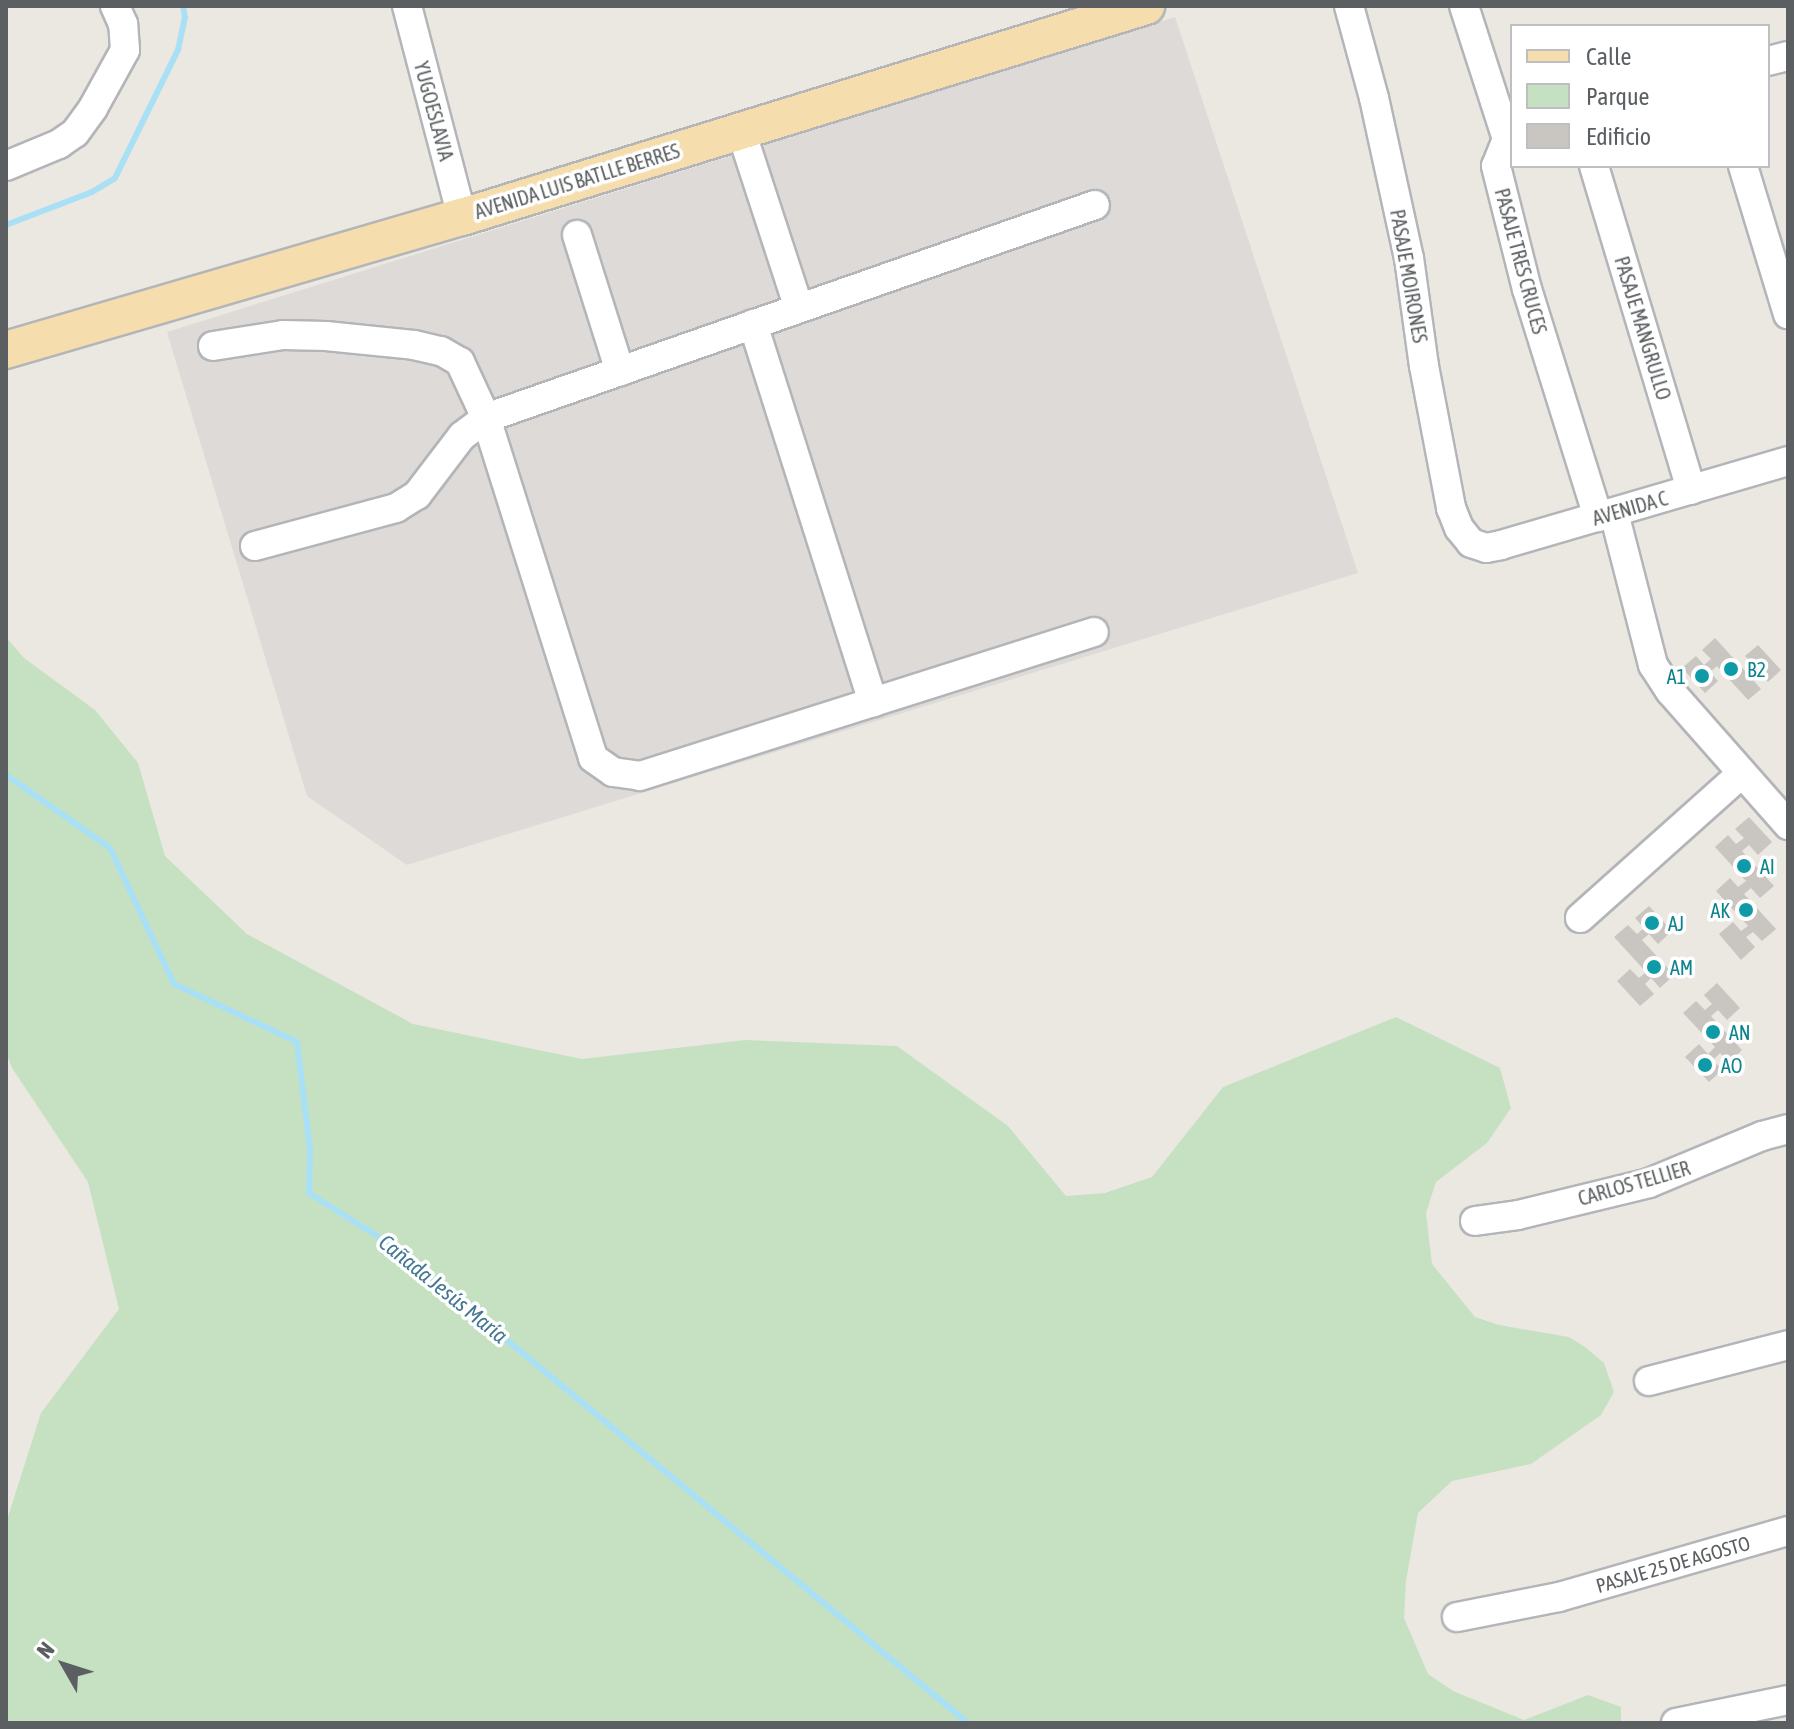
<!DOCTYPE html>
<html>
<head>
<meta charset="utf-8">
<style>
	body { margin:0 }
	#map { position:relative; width:1794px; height:1729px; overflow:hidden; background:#ebe8e2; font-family:"Asap Condensed",sans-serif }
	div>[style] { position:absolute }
	.industrial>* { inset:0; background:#dddad7 }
	.green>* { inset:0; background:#c6e1c1 }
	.stream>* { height:6px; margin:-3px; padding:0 3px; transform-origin:3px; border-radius:3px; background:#a9e0f5 }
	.building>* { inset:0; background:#c9c5c1 }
	.roads { filter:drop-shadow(2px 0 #b3b5b8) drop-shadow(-2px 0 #b3b5b8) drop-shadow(0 2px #b3b5b8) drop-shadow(0 -2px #b3b5b8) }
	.minor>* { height:28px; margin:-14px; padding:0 14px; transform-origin:14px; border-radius:14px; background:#fff }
	.major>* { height:36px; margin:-18px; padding:0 18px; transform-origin:18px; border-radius:18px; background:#f5ddad }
	.dots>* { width:22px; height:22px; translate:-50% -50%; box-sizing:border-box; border:4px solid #fff; border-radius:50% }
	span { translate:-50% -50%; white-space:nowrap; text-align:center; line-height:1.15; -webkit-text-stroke:7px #fff; paint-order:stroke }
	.street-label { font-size:20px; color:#5b5f61 }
	.culture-label { font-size:20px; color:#0d838f }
	.left { translate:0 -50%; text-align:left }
	.right { translate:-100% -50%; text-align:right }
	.water-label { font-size:22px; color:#437893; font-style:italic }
	.frame { position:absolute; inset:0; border:8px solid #5b5f61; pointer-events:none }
	.legend { position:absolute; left:1510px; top:24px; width:260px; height:144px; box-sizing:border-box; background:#fff; border:2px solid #bdbfc0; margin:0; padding:10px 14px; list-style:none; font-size:24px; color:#5b5f61 }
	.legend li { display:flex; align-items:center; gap:16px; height:40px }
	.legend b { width:40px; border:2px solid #bdbfc0 }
	.north { position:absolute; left:24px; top:1625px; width:80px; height:80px; -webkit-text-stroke:6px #fff; paint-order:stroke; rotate:309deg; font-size:22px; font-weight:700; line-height:32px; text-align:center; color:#5b5f61 }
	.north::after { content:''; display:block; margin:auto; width:28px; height:36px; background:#5b5f61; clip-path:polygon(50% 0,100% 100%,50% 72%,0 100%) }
</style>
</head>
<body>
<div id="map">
	<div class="industrial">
		<div style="clip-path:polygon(1175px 17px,1358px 573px,407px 865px,307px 796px,167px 332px)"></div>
	</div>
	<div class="green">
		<div style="clip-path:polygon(6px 637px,24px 658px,95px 710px,138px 763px,165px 856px,247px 934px,413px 1024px,582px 1059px,745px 1040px,897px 1046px,1008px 1126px,1066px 1196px,1105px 1193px,1152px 1177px,1223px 1087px,1396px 1017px,1500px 1068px,1511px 1108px,1487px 1143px,1436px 1182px,1426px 1213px,1432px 1264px,1475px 1317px,1499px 1325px,1569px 1337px,1585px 1347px,1604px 1363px,1614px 1392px,1601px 1415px,1531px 1464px,1452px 1481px,1418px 1513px,1406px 1581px,1404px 1618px,1428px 1674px,1453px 1691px,1524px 1720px,1588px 1695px,1621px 1707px,1621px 1723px,6px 1723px,6px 1523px,41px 1413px,119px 1309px,88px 1182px,12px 1068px,6px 1052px)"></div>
	</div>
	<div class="stream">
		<div style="left:6px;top:225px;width:92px;rotate:-21deg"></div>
		<div style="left:92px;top:192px;width:27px;rotate:-31deg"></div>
		<div style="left:115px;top:178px;width:143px;rotate:-63.8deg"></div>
		<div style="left:178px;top:50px;width:33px;rotate:-78deg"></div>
		<div style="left:185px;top:18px;width:12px;rotate:-99deg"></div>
		<div style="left:6px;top:775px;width:127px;rotate:35.1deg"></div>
		<div style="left:110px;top:848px;width:150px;rotate:64.8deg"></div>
		<div style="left:174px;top:984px;width:136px;rotate:25.2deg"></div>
		<div style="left:297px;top:1042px;width:109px;rotate:83.1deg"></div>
		<div style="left:310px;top:1150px;width:43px;rotate:91.3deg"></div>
		<div style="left:309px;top:1193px;width:103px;rotate:32.3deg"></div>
		<div style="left:396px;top:1248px;width:744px;rotate:39.71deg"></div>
	</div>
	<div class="building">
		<div style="clip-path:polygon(1715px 638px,1746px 672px,1753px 666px,1745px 656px,1758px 645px,1781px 670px,1768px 682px,1760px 673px,1752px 679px,1761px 689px,1748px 700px,1717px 666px,1710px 672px,1718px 681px,1705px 693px,1682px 668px,1696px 656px,1704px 665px,1711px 659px,1702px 650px)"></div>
		<div style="clip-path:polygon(1749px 817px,1772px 842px,1758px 855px,1749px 845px,1742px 851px,1774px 886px,1760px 898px,1751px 888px,1744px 894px,1776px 929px,1762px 941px,1753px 932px,1746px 937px,1755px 947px,1741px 960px,1719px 934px,1733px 922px,1741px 931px,1748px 926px,1716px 891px,1730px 878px,1738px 887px,1746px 881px,1715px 847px,1728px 835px,1736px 844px,1744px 838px,1735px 829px)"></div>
		<div style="clip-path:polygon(1649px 906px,1672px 931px,1658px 944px,1649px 934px,1642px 940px,1674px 975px,1660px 988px,1651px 978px,1645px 984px,1654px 994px,1640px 1006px,1617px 981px,1630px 969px,1639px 978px,1646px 972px,1614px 937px,1628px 925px,1637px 934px,1644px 928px,1635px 918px)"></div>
		<div style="clip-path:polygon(1717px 983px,1740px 1008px,1727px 1020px,1718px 1010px,1711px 1016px,1742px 1050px,1729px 1063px,1720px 1053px,1713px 1060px,1722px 1070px,1709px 1082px,1685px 1057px,1699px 1044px,1708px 1054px,1715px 1047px,1683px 1013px,1696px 1001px,1705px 1010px,1712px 1004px,1704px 995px)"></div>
	</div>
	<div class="roads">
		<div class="minor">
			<div style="left:407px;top:6px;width:218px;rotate:75.4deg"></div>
			<div style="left:1349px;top:6px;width:95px;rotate:74.8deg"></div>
			<div style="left:1374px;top:98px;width:164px;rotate:77.7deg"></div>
			<div style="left:1409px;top:258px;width:109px;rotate:82.1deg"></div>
			<div style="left:1424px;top:366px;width:145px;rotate:79.2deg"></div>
			<div style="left:1451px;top:508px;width:22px;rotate:68deg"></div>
			<div style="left:1459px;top:528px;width:19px;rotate:51deg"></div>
			<div style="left:1471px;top:543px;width:16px;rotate:18deg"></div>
			<div style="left:1486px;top:548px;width:15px;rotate:-11deg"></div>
			<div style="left:1501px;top:545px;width:299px;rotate:-16.3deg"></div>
			<div style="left:1464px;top:6px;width:140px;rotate:72.1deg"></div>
			<div style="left:1507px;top:139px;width:29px;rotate:112deg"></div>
			<div style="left:1496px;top:166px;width:127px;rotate:75.9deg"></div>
			<div style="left:1527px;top:289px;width:239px;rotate:72.7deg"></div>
			<div style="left:1768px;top:61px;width:21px;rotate:-14deg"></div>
			<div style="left:741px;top:131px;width:186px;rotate:71.9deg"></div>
			<div style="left:6px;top:166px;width:57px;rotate:-22.5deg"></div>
			<div style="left:59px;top:144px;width:19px;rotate:-35deg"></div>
			<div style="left:75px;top:133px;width:31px;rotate:-54deg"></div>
			<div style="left:93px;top:108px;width:66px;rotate:-61.1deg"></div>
			<div style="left:125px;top:50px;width:26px;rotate:-94deg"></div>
			<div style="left:123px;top:24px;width:20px;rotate:-114deg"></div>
			<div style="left:1594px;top:166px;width:338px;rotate:73.3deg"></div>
			<div style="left:1743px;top:166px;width:155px;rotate:73.1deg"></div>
			<div style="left:577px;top:235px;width:143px;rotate:72.5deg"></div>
			<div style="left:753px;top:324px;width:397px;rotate:72.4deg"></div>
			<div style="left:213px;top:346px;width:71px;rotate:-8.9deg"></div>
			<div style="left:283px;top:335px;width:43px;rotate:1.3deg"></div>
			<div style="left:326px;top:336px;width:88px;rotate:5.8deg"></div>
			<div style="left:414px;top:345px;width:28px;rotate:13deg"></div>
			<div style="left:441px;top:351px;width:22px;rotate:30deg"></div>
			<div style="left:460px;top:362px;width:62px;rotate:65.1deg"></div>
			<div style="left:486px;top:418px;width:356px;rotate:72.5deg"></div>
			<div style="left:593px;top:758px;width:24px;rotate:35deg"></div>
			<div style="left:613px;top:772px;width:27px;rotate:8deg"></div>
			<div style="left:640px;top:776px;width:476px;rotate:-17.6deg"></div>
			<div style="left:1614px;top:513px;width:157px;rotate:75.6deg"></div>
			<div style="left:1653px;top:665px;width:31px;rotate:57deg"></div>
			<div style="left:1670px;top:691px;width:179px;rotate:48.6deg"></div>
			<div style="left:255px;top:546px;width:146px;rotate:-15.1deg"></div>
			<div style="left:396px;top:508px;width:25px;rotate:-32deg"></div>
			<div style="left:417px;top:495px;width:74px;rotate:-52.7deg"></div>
			<div style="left:462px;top:436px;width:30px;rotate:-37deg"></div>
			<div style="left:486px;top:418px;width:645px;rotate:-19.28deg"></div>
			<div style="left:1580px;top:918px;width:217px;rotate:-41.8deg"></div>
			<div style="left:1475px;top:1221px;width:43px;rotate:-7.9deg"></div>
			<div style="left:1518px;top:1215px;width:135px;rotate:-13.7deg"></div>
			<div style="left:1649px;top:1183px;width:122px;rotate:-22.6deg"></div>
			<div style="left:1762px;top:1136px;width:27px;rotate:-15deg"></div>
			<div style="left:1649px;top:1381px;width:144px;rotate:-14.5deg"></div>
			<div style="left:1457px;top:1617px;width:104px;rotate:-11.1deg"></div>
			<div style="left:1559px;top:1597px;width:238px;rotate:-16.1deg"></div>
			<div style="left:1676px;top:1723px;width:114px;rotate:-11.6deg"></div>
		</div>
		<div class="major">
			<div style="left:6px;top:350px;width:475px;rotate:-16.3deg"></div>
			<div style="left:462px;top:217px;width:716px;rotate:-17.14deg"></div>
		</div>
	</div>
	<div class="dots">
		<div style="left:1731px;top:669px;background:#0f9aa8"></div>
		<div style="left:1702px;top:676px;background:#0f9aa8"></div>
		<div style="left:1744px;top:866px;background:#0f9aa8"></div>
		<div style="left:1746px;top:910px;background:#0f9aa8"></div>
		<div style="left:1652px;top:923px;background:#0f9aa8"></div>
		<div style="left:1654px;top:967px;background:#0f9aa8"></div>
		<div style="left:1713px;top:1032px;background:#0f9aa8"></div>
		<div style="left:1705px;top:1065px;background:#0f9aa8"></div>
	</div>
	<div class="street-label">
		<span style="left:434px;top:111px;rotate:75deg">YUGOESLAVIA</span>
		<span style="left:577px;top:181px;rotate:-17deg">AVENIDA LUIS BATLLE BERRES</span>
		<span style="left:1521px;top:261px;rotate:75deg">PASAJE TRES CRUCES</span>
		<span style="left:1409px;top:276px;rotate:80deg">PASAJE MOIRONES</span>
		<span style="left:1643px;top:328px;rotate:73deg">PASAJE MANGRULLO</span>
		<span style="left:1630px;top:508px;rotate:-16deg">AVENIDA C</span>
		<span style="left:1634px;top:1183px;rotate:-16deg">CARLOS TELLIER</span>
		<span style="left:1673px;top:1564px;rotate:-16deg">PASAJE 25 DE AGOSTO</span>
	</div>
	<div class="culture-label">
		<span class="left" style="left:1747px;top:669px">B2</span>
		<span class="right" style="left:1686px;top:676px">A1</span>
		<span class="left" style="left:1760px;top:866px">AI</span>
		<span class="right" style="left:1730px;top:910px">AK</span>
		<span class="left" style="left:1668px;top:923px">AJ</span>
		<span class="left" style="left:1670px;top:967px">AM</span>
		<span class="left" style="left:1729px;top:1032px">AN</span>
		<span class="left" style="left:1721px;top:1065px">AO</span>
	</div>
	<div class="water-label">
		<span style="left:443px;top:1289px;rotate:39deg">Cañada Jesús María</span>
	</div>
	<div class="frame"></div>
	<ul class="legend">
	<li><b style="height:10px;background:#f5ddad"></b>Calle</li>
	<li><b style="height:22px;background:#c6e1c1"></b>Parque</li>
	<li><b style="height:22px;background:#c9c5c1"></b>Edificio</li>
	</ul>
	<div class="north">N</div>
</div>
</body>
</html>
